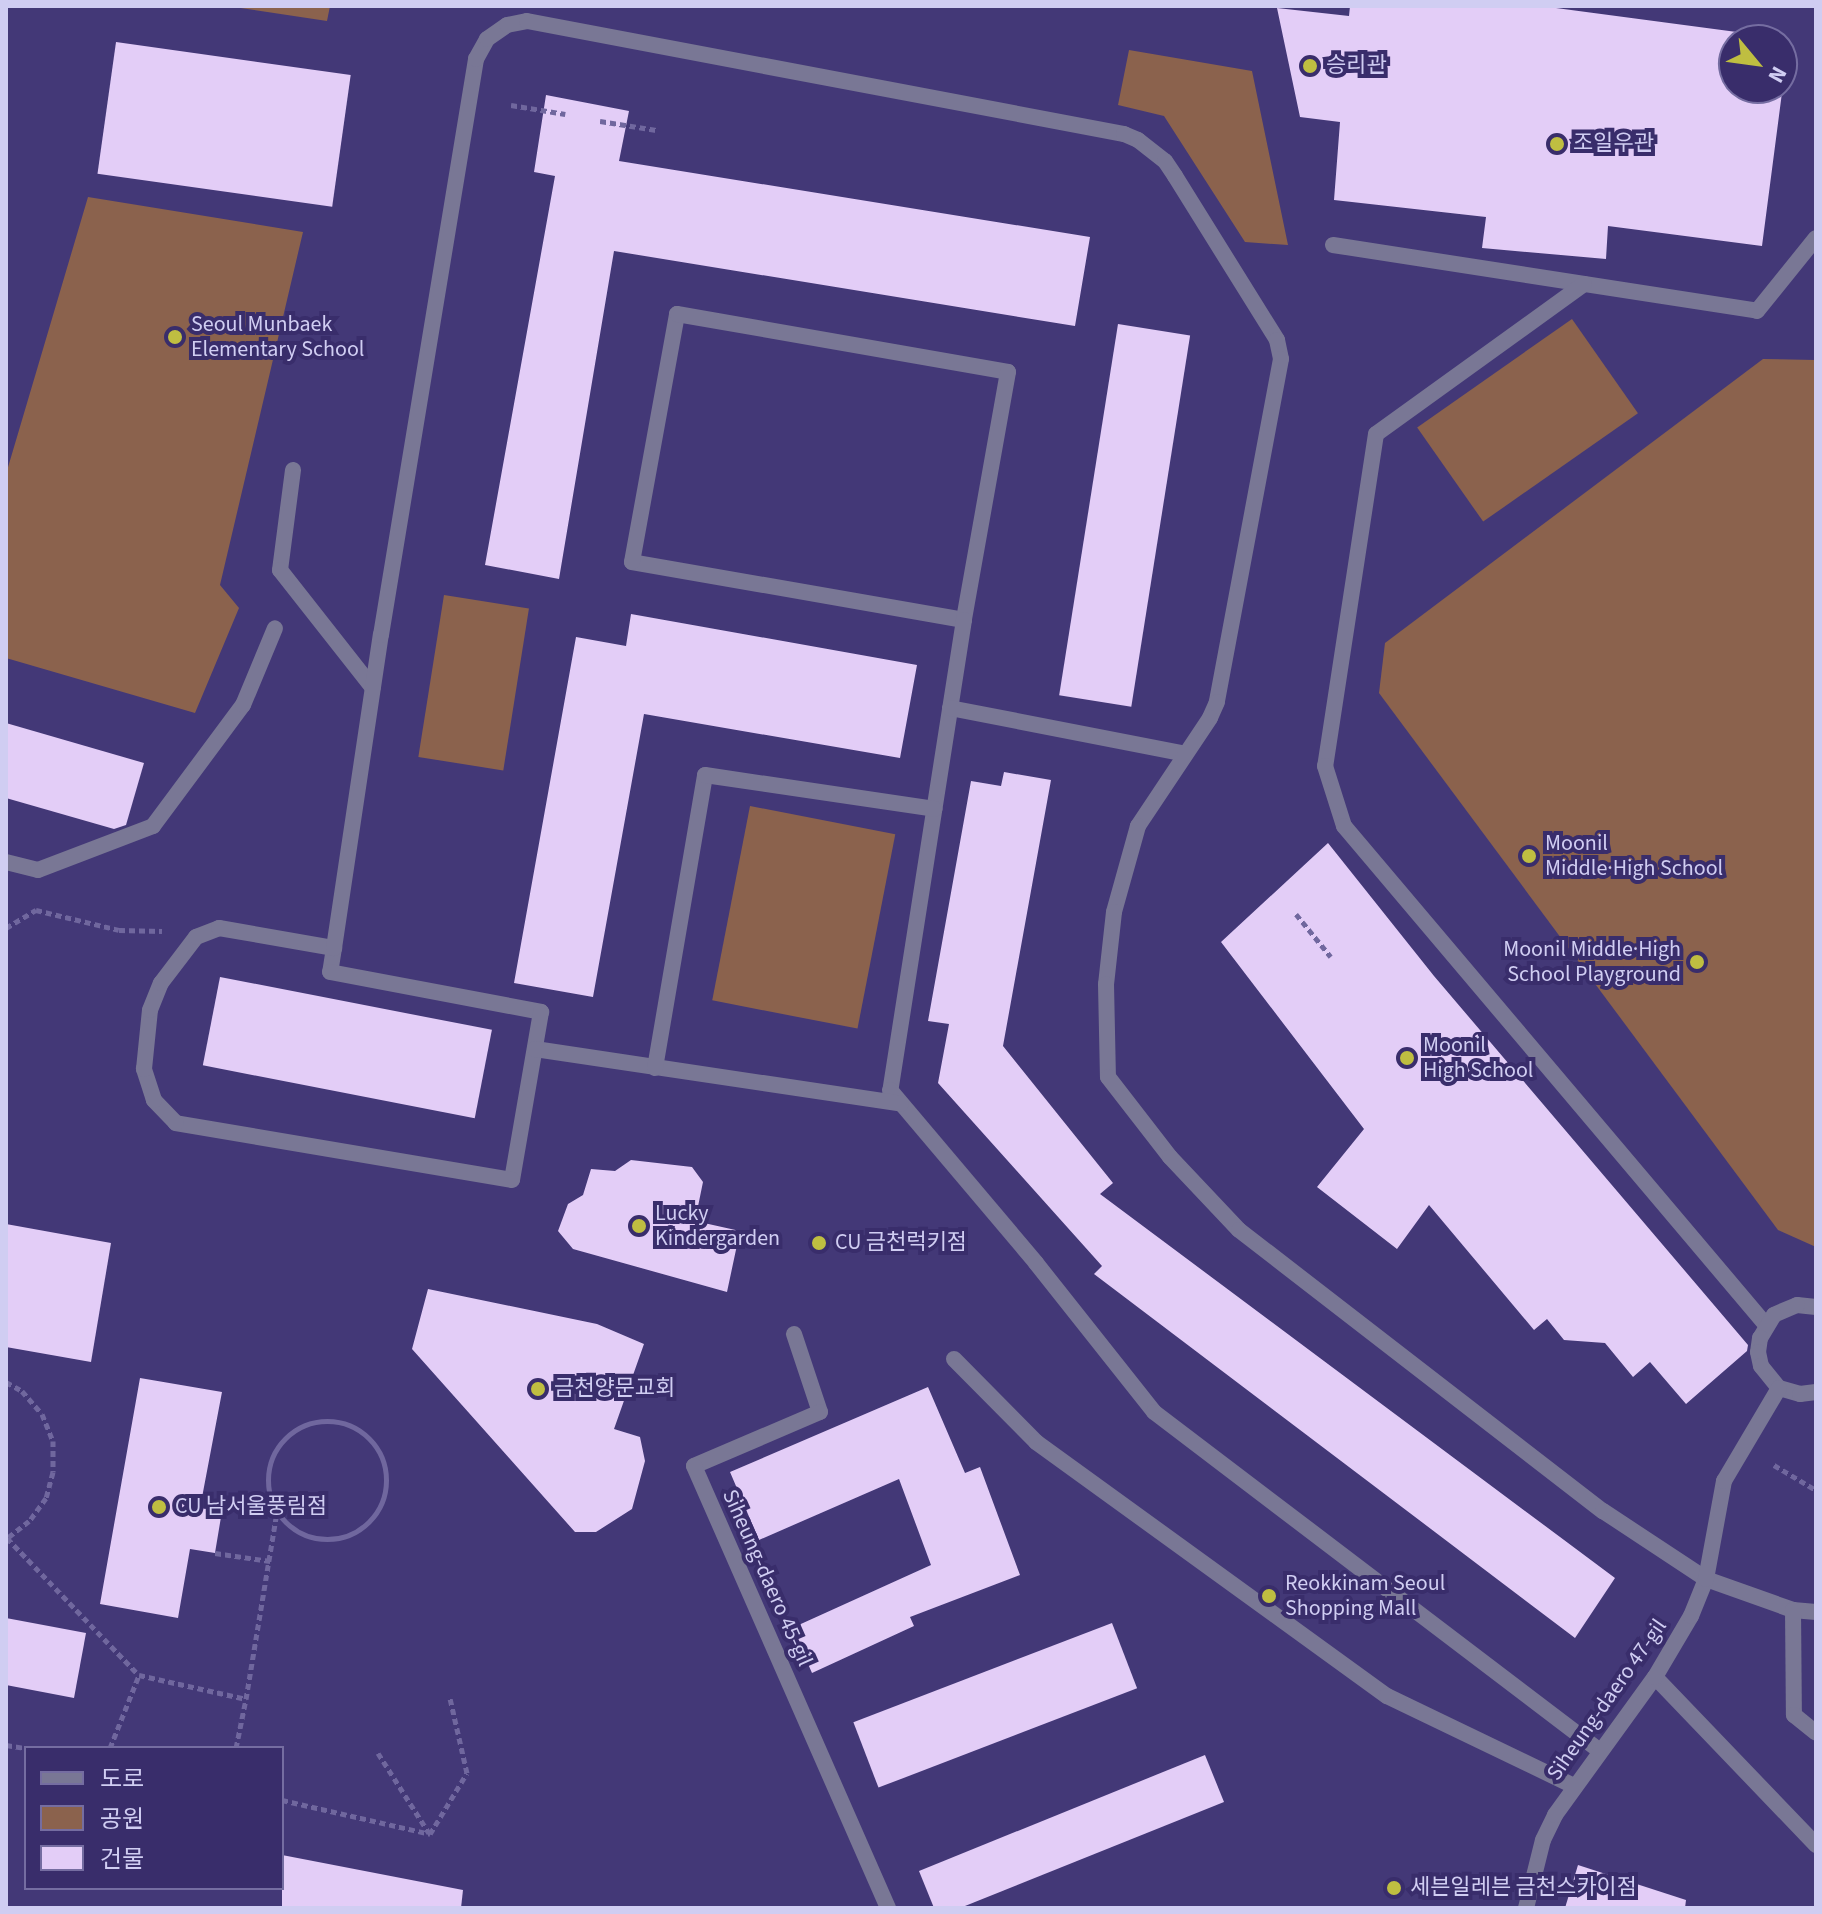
<!DOCTYPE html>
<html>
<head>
<meta charset="utf-8">
<style>
	body { margin:0 }
	#map { position:relative; width:1822px; height:1914px; overflow:hidden; background:#433877; font-family:"Source Sans 3","Noto Sans KR",sans-serif }
	div>[style] { position:absolute }
	.green>* { inset:0; background:#8b624d; transform-origin:0 0 }
	.building>* { inset:0; background:#e3cdf7; transform-origin:0 0 }
	.path>* { height:5px; margin-top:-2.5px; transform-origin:0; background:repeating-linear-gradient(90deg,#70679e 0 6px,transparent 0 10px) }
	.path>.ring { margin:-2.5px; padding:0; box-sizing:content-box; background:none; border:5px solid #70679e; border-radius:50% }
	.lane>* { height:16px; margin:-8px; padding:0 8px; transform-origin:8px; border-radius:8px; background:#797795 }
	.street>* { height:16px; margin:-8px; padding:0 8px; transform-origin:8px; border-radius:8px; background:#797795 }
	.dots>* { width:22px; height:22px; translate:-50% -50%; box-sizing:border-box; border:4px solid #392d6b; border-radius:50% }
	span { translate:-50% -50%; white-space:nowrap; text-align:center; line-height:1.15; -webkit-text-stroke:8px #392d6b; paint-order:stroke }
	.poi-label { font-size:22px; color:#d0cdf2 }
	.left { translate:0 -50%; text-align:left }
	.right { translate:-100% -50%; text-align:right }
	.street-label { font-size:22px; color:#d0cdf2 }
	.frame { position:absolute; inset:0; border:8px solid #d0cdf2; pointer-events:none }
	.legend { position:absolute; left:24px; top:1746px; width:260px; height:144px; box-sizing:border-box; background:#392d6b; border:2px solid #756da1; margin:0; padding:10px 14px; list-style:none; font-size:24px; color:#d0cdf2 }
	.legend li { display:flex; align-items:center; gap:16px; height:40px }
	.legend b { width:40px; border:2px solid #756da1 }
	.north { position:absolute; left:1718px; top:24px; width:80px; height:80px; box-sizing:border-box; background:#392d6b; border:2px solid #756da1; border-radius:50%; rotate:119deg; font-size:22px; font-weight:700; line-height:32px; text-align:center; color:#d0cdf2 }
	.north::after { content:''; display:block; margin:auto; width:28px; height:36px; background:#bfbe41; clip-path:polygon(50% 0,100% 100%,50% 72%,0 100%) }
</style>
</head>
<body>
<div id="map">
	<div class="green">
		<div style="clip-path:polygon(227px 6px,330px 6px,327px 21px)"></div>
		<div style="clip-path:polygon(1129px 50px,1252px 71px,1288px 245px,1245px 242px,1164px 116px,1118px 105px)"></div>
		<div style="clip-path:polygon(88px 197px,303px 232px,220px 585px,239px 608px,195px 713px,6px 658px,6px 474px)"></div>
		<div style="left:1572px;top:319px;width:115px;height:189px;rotate:55deg"></div>
		<div style="clip-path:polygon(1763px 359px,1816px 360px,1816px 1247px,1778px 1230px,1379px 693px,1385px 643px)"></div>
		<div style="left:444px;top:595px;width:86px;height:164px;rotate:9deg"></div>
		<div style="left:750px;top:806px;width:148px;height:198px;rotate:11deg"></div>
	</div>
	<div class="building">
		<div style="clip-path:polygon(evenodd,1350px 6px,1541px 6px,1789px 39px,1762px 246px,1608px 226px,1606px 259px,1482px 248px,1486px 217px,1334px 200px,1340px 122px,1300px 117px,1277px 8px,1349px 16px,1350px 6px,1734px 40px,1782px 40px,1782px 88px,1734px 88px,1734px 40px)"></div>
		<div style="left:116px;top:42px;width:237px;height:133px;rotate:8deg"></div>
		<div style="clip-path:polygon(546px 95px,629px 111px,619px 161px,1090px 237px,1075px 326px,614px 251px,559px 579px,485px 565px,555px 176px,534px 172px)"></div>
		<div style="left:1118px;top:324px;width:73px;height:376px;rotate:9deg"></div>
		<div style="clip-path:polygon(631px 614px,917px 665px,900px 758px,644px 714px,593px 997px,514px 983px,576px 637px,626px 646px)"></div>
		<div style="clip-path:polygon(6px 723px,144px 763px,126px 825px,114px 829px,6px 798px)"></div>
		<div style="clip-path:polygon(1004px 772px,1051px 780px,1003px 1046px,1113px 1183px,1100px 1194px,1615px 1578px,1575px 1638px,1094px 1274px,1102px 1266px,938px 1083px,949px 1024px,928px 1021px,971px 781px,1001px 786px)"></div>
		<div style="clip-path:polygon(1328px 843px,1434px 976px,1748px 1345px,1747px 1351px,1686px 1404px,1650px 1362px,1633px 1377px,1605px 1343px,1564px 1340px,1547px 1319px,1534px 1330px,1429px 1205px,1397px 1249px,1317px 1187px,1364px 1129px,1221px 942px)"></div>
		<div style="left:220px;top:977px;width:277px;height:90px;rotate:11deg"></div>
		<div style="clip-path:polygon(631px 1160px,692px 1167px,703px 1182px,695px 1221px,740px 1231px,727px 1292px,573px 1249px,558px 1231px,568px 1204px,583px 1195px,591px 1169px,615px 1171px)"></div>
		<div style="clip-path:polygon(6px 1224px,111px 1243px,91px 1362px,6px 1347px)"></div>
		<div style="clip-path:polygon(428px 1289px,597px 1324px,644px 1344px,614px 1429px,640px 1437px,645px 1461px,632px 1509px,596px 1532px,575px 1532px,412px 1349px)"></div>
		<div style="clip-path:polygon(140px 1378px,222px 1392px,200px 1508px,222px 1511px,215px 1553px,190px 1549px,178px 1618px,100px 1604px)"></div>
		<div style="clip-path:polygon(928px 1387px,965px 1473px,980px 1467px,1020px 1575px,910px 1617px,914px 1626px,812px 1673px,792px 1628px,931px 1565px,899px 1479px,759px 1540px,730px 1472px)"></div>
		<div style="clip-path:polygon(6px 1618px,86px 1633px,74px 1698px,6px 1685px)"></div>
		<div style="left:1112px;top:1623px;width:70px;height:277px;rotate:69deg"></div>
		<div style="clip-path:polygon(1205px 1755px,1224px 1802px,960px 1908px,934px 1908px,919px 1871px)"></div>
		<div style="clip-path:polygon(282px 1855px,463px 1890px,461px 1908px,282px 1908px)"></div>
		<div style="clip-path:polygon(1578px 1865px,1686px 1900px,1685px 1908px,1565px 1908px)"></div>
	</div>
	<div class="path">
		<div style="left:511px;top:105px;width:55px;rotate:9.5deg"></div>
		<div style="left:600px;top:121px;width:57px;rotate:9.1deg"></div>
		<div style="left:1296px;top:914px;width:55px;rotate:50.9deg"></div>
		<div style="left:6px;top:928px;width:35px;rotate:-31deg"></div>
		<div style="left:36px;top:910px;width:85px;rotate:13.5deg"></div>
		<div style="left:119px;top:930px;width:43px;rotate:1.3deg"></div>
		<div style="left:6px;top:1382px;width:18px;rotate:29deg"></div>
		<div style="left:22px;top:1391px;width:30px;rotate:49deg"></div>
		<div style="left:42px;top:1414px;width:29px;rotate:68deg"></div>
		<div style="left:53px;top:1441px;width:31px;rotate:90deg"></div>
		<div style="left:53px;top:1472px;width:27px;rotate:105deg"></div>
		<div style="left:46px;top:1498px;width:29px;rotate:126deg"></div>
		<div style="left:29px;top:1521px;width:28px;rotate:142deg"></div>
		<div class="ring" style="left:268px;top:1421px;width:113px;height:113px"></div>
		<div style="left:1774px;top:1465px;width:49px;rotate:30.8deg"></div>
		<div style="left:7px;top:1538px;width:190px;rotate:46.1deg"></div>
		<div style="left:139px;top:1675px;width:110px;rotate:12.6deg"></div>
		<div style="left:246px;top:1699px;width:190px;rotate:-80.6deg"></div>
		<div style="left:215px;top:1553px;width:56px;rotate:8.3deg"></div>
		<div style="left:6px;top:1745px;width:20px;rotate:9deg"></div>
		<div style="left:110px;top:1748px;width:79px;rotate:-68.3deg"></div>
		<div style="left:236px;top:1748px;width:50px;rotate:-78.5deg"></div>
		<div style="left:378px;top:1753px;width:95px;rotate:57.5deg"></div>
		<div style="left:282px;top:1800px;width:152px;rotate:12.9deg"></div>
		<div style="left:430px;top:1834px;width:71px;rotate:-58.8deg"></div>
		<div style="left:467px;top:1773px;width:77px;rotate:-102.8deg"></div>
	</div>
	<div class="lane">
		<div style="left:1333px;top:245px;width:429px;rotate:8.8deg"></div>
		<div style="left:1757px;top:311px;width:94px;rotate:-51.1deg"></div>
		<div style="left:1584px;top:284px;width:256px;rotate:144.2deg"></div>
		<div style="left:1376px;top:434px;width:336px;rotate:98.7deg"></div>
		<div style="left:1325px;top:766px;width:63px;rotate:72.4deg"></div>
		<div style="left:1344px;top:826px;width:654px;rotate:49.78deg"></div>
		<div style="left:293px;top:470px;width:101px;rotate:97.4deg"></div>
		<div style="left:280px;top:570px;width:150px;rotate:51.8deg"></div>
		<div style="left:964px;top:620px;width:337px;rotate:-170.1deg"></div>
		<div style="left:632px;top:562px;width:252px;rotate:-79.7deg"></div>
		<div style="left:677px;top:314px;width:336px;rotate:9.9deg"></div>
		<div style="left:1008px;top:372px;width:252px;rotate:100.1deg"></div>
		<div style="left:964px;top:620px;width:476px;rotate:98.9deg"></div>
		<div style="left:890px;top:1090px;width:226px;rotate:49.8deg"></div>
		<div style="left:1036px;top:1263px;width:190px;rotate:51.6deg"></div>
		<div style="left:1154px;top:1412px;width:560px;rotate:37.24deg"></div>
		<div style="left:950px;top:708px;width:240px;rotate:11deg"></div>
		<div style="left:6px;top:862px;width:33px;rotate:14deg"></div>
		<div style="left:38px;top:870px;width:123px;rotate:-20.9deg"></div>
		<div style="left:153px;top:826px;width:151px;rotate:-53.4deg"></div>
		<div style="left:243px;top:705px;width:83px;rotate:-67.4deg"></div>
		<div style="left:334px;top:948px;width:24px;rotate:99deg"></div>
		<div style="left:330px;top:972px;width:215px;rotate:10.7deg"></div>
		<div style="left:541px;top:1012px;width:170px;rotate:99.8deg"></div>
		<div style="left:512px;top:1180px;width:341px;rotate:-170.4deg"></div>
		<div style="left:176px;top:1123px;width:32px;rotate:-134deg"></div>
		<div style="left:154px;top:1100px;width:33px;rotate:-108deg"></div>
		<div style="left:144px;top:1069px;width:59px;rotate:-84.2deg"></div>
		<div style="left:150px;top:1010px;width:29px;rotate:-68deg"></div>
		<div style="left:161px;top:983px;width:58px;rotate:-52.7deg"></div>
		<div style="left:196px;top:937px;width:25px;rotate:-21deg"></div>
		<div style="left:219px;top:928px;width:117px;rotate:9.9deg"></div>
		<div style="left:334px;top:948px;width:317px;rotate:-81.5deg"></div>
		<div style="left:381px;top:635px;width:584px;rotate:-80.63deg"></div>
		<div style="left:476px;top:59px;width:23px;rotate:-61deg"></div>
		<div style="left:487px;top:39px;width:24px;rotate:-35deg"></div>
		<div style="left:507px;top:25px;width:20px;rotate:-11deg"></div>
		<div style="left:527px;top:21px;width:608px;rotate:10.72deg"></div>
		<div style="left:1124px;top:134px;width:15px;rotate:23deg"></div>
		<div style="left:1138px;top:140px;width:34px;rotate:38deg"></div>
		<div style="left:1165px;top:161px;width:18px;rotate:56deg"></div>
		<div style="left:1175px;top:176px;width:193px;rotate:58.1deg"></div>
		<div style="left:1277px;top:340px;width:19px;rotate:78deg"></div>
		<div style="left:1281px;top:359px;width:349px;rotate:100.6deg"></div>
		<div style="left:1217px;top:702px;width:17px;rotate:114deg"></div>
		<div style="left:1210px;top:718px;width:130px;rotate:123.7deg"></div>
		<div style="left:1138px;top:826px;width:89px;rotate:105.6deg"></div>
		<div style="left:1114px;top:912px;width:72px;rotate:96.3deg"></div>
		<div style="left:1106px;top:984px;width:93px;rotate:88.8deg"></div>
		<div style="left:1108px;top:1077px;width:101px;rotate:52.2deg"></div>
		<div style="left:1170px;top:1157px;width:100px;rotate:46.6deg"></div>
		<div style="left:1239px;top:1230px;width:460px;rotate:37.7deg"></div>
		<div style="left:1603px;top:1511px;width:123px;rotate:33.4deg"></div>
		<div style="left:1706px;top:1579px;width:92px;rotate:19.6deg"></div>
		<div style="left:1793px;top:1610px;width:23px;rotate:5deg"></div>
		<div style="left:535px;top:1049px;width:370px;rotate:8.5deg"></div>
		<div style="left:655px;top:1068px;width:297px;rotate:-80.3deg"></div>
		<div style="left:705px;top:775px;width:232px;rotate:8.4deg"></div>
		<div style="left:1816px;top:1307px;width:19px;rotate:-174deg"></div>
		<div style="left:1797px;top:1305px;width:25px;rotate:157deg"></div>
		<div style="left:1774px;top:1315px;width:27px;rotate:121deg"></div>
		<div style="left:1760px;top:1338px;width:14px;rotate:98deg"></div>
		<div style="left:1758px;top:1352px;width:14px;rotate:78deg"></div>
		<div style="left:1761px;top:1366px;width:28px;rotate:51deg"></div>
		<div style="left:1779px;top:1388px;width:22px;rotate:16deg"></div>
		<div style="left:1800px;top:1394px;width:16px;rotate:-7deg"></div>
		<div style="left:1793px;top:1610px;width:105px;rotate:89.5deg"></div>
		<div style="left:1794px;top:1715px;width:28px;rotate:39deg"></div>
	</div>
	<div class="street">
		<div style="left:794px;top:1334px;width:82px;rotate:71.6deg"></div>
		<div style="left:820px;top:1412px;width:137px;rotate:156.8deg"></div>
		<div style="left:694px;top:1466px;width:483px;rotate:66.3deg"></div>
		<div style="left:954px;top:1359px;width:117px;rotate:45.3deg"></div>
		<div style="left:1036px;top:1442px;width:433px;rotate:35.9deg"></div>
		<div style="left:1387px;top:1696px;width:208px;rotate:25.7deg"></div>
		<div style="left:1655px;top:1677px;width:233px;rotate:46.2deg"></div>
		<div style="left:1526px;top:1908px;width:70px;rotate:-76deg"></div>
		<div style="left:1543px;top:1840px;width:28px;rotate:-64deg"></div>
		<div style="left:1555px;top:1815px;width:170px;rotate:-54.1deg"></div>
		<div style="left:1655px;top:1677px;width:71px;rotate:-59.5deg"></div>
		<div style="left:1691px;top:1616px;width:40px;rotate:-68deg"></div>
		<div style="left:1706px;top:1579px;width:100px;rotate:-79.6deg"></div>
		<div style="left:1724px;top:1481px;width:108px;rotate:-59.4deg"></div>
	</div>
	<div class="dots">
		<div style="left:1310px;top:66px;background:#bfbe41"></div>
		<div style="left:1557px;top:144px;background:#bfbe41"></div>
		<div style="left:175px;top:337px;background:#bfbe41"></div>
		<div style="left:1529px;top:856px;background:#bfbe41"></div>
		<div style="left:1697px;top:962px;background:#bfbe41"></div>
		<div style="left:1407px;top:1058px;background:#bfbe41"></div>
		<div style="left:639px;top:1226px;background:#bfbe41"></div>
		<div style="left:819px;top:1243px;background:#bfbe41"></div>
		<div style="left:538px;top:1389px;background:#bfbe41"></div>
		<div style="left:159px;top:1507px;background:#bfbe41"></div>
		<div style="left:1269px;top:1596px;background:#bfbe41"></div>
		<div style="left:1394px;top:1888px;background:#bfbe41"></div>
	</div>
	<div class="poi-label">
		<span class="left" style="left:1326px;top:66px">승리관</span>
		<span class="left" style="left:1573px;top:144px">조일우관</span>
		<span class="left" style="left:191px;top:337px">Seoul Munbaek<br>Elementary School</span>
		<span class="left" style="left:1545px;top:856px">Moonil<br>Middle·High School</span>
		<span class="right" style="left:1681px;top:962px">Moonil Middle·High<br>School Playground</span>
		<span class="left" style="left:1423px;top:1058px">Moonil<br>High School</span>
		<span class="left" style="left:655px;top:1226px">Lucky<br>Kindergarden</span>
		<span class="left" style="left:835px;top:1243px">CU 금천럭키점</span>
		<span class="left" style="left:554px;top:1389px">금천양문교회</span>
		<span class="left" style="left:175px;top:1507px">CU 남서울풍림점</span>
		<span class="left" style="left:1285px;top:1596px">Reokkinam Seoul<br>Shopping Mall</span>
		<span class="left" style="left:1410px;top:1888px">세븐일레븐 금천스카이점</span>
	</div>
	<div class="street-label">
		<span style="left:767px;top:1578px;rotate:66deg">Siheung-daero 45-gil</span>
		<span style="left:1607px;top:1700px;rotate:-55deg">Siheung-daero 47-gil</span>
	</div>
	<div class="frame"></div>
	<ul class="legend">
	<li><b style="height:10px;background:#797795"></b>도로</li>
	<li><b style="height:22px;background:#8b624d"></b>공원</li>
	<li><b style="height:22px;background:#e3cdf7"></b>건물</li>
	</ul>
	<div class="north">N</div>
</div>
</body>
</html>
